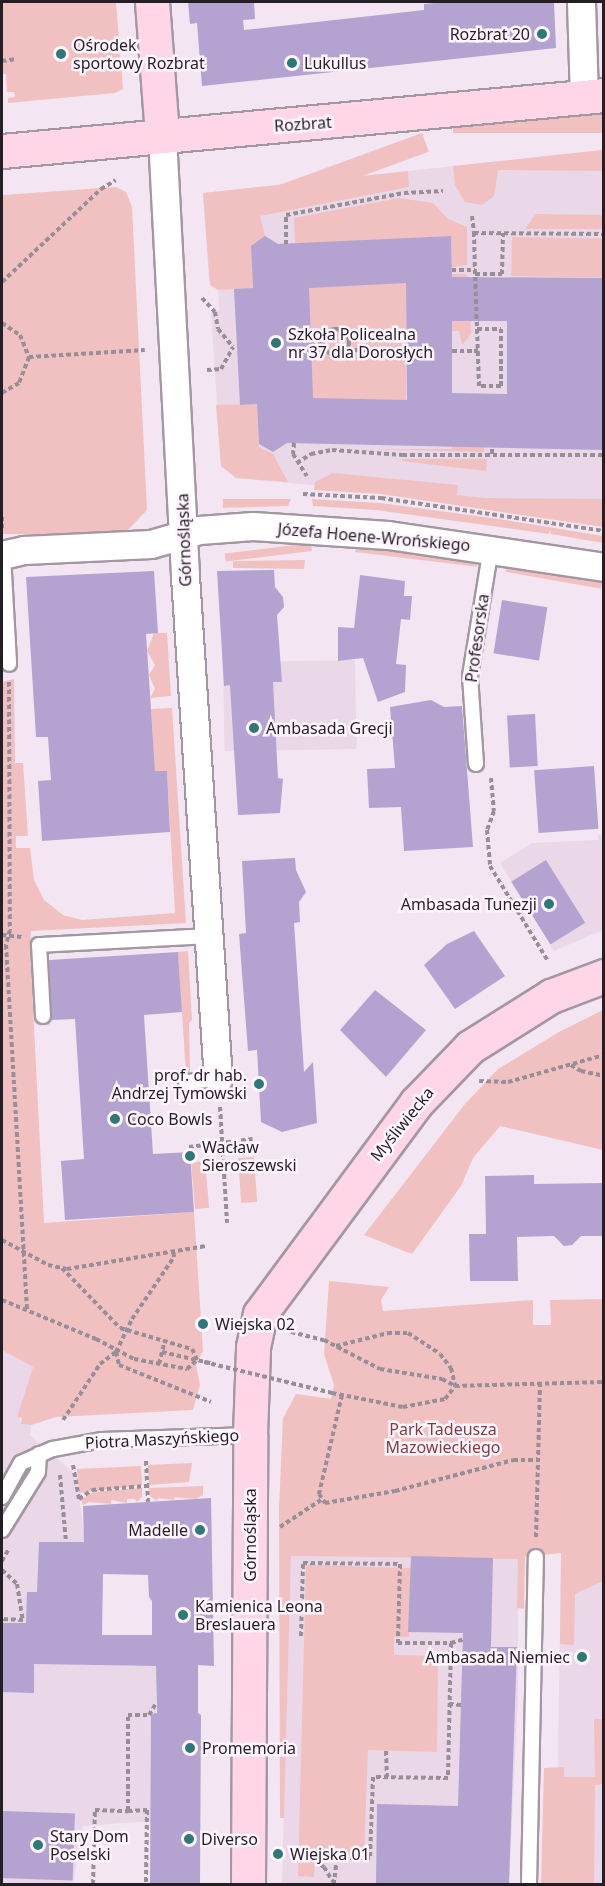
<!DOCTYPE html>
<html>
<head>
<meta charset="utf-8">
<style>
	body { margin:0 }
	#map { position:relative; width:605px; height:1886px; overflow:hidden; background:#f3e6f2; font-family:"Noto Sans",sans-serif }
	div>[style] { position:absolute }
	.built>* { inset:0; background:#ead7e8; transform-origin:0 0 }
	.green>* { inset:0; background:#f0c1c0; transform-origin:0 0 }
	.building>* { inset:0; background:#b4a3d0; transform-origin:0 0 }
	.path>* { height:4px; margin-top:-2px; transform-origin:0; background:repeating-linear-gradient(90deg,#988e97 0 4.5px,transparent 0 7.5px) }
	.path>.ring { margin:-2px; padding:0; box-sizing:content-box; background:none; border:4px solid #988e97; border-radius:50% }
	.roads { filter:drop-shadow(2px 0 #a397a2) drop-shadow(-2px 0 #a397a2) drop-shadow(0 2px #a397a2) drop-shadow(0 -2px #a397a2) }
	.lane>* { height:14px; margin:-7px; padding:0 7px; transform-origin:7px; border-radius:7px; background:#fff }
	.street>* { height:27px; margin:-13.5px; padding:0 13.5px; transform-origin:13.5px; border-radius:13.5px; background:#fff }
	.secondary>* { height:33px; margin:-16.5px; padding:0 16.5px; transform-origin:16.5px; border-radius:16.5px; background:#ffd6e8 }
	.path-bridge>* { height:4px; margin-top:-2px; transform-origin:0; background:repeating-linear-gradient(90deg,#988e97 0 4.5px,transparent 0 7.5px) }
	.dots>* { width:16px; height:16px; translate:-50% -50%; box-sizing:border-box; border:3px solid #fff5fe; border-radius:50% }
	span { translate:-50% -50%; white-space:nowrap; text-align:center; line-height:1.15; -webkit-text-stroke:5px #fff5fe; paint-order:stroke }
	.poi-label { font-size:16px; color:#241f24 }
	.right { translate:-100% -50%; text-align:right }
	.left { translate:0 -50%; text-align:left }
	.street-label { font-size:16px; color:#241f24 }
	.park-label { font-size:16px; color:#833d3f }
	.frame { position:absolute; inset:0; border:3px solid #241f24; pointer-events:none }
</style>
</head>
<body>
<div id="map">
	<div class="built">
		<div style="clip-path:polygon(603px 150px,603px 518px,510px 503px,236px 478px,221px 466px,211px 312px,219px 311px,218px 290px,209px 281px,203px 193px)"></div>
		<div style="left:355px;top:660px;width:89px;height:132px;rotate:89deg"></div>
		<div style="clip-path:polygon(598px 835px,603px 835px,603px 930px,554px 951px,500px 863px,532px 843px,598px 840px)"></div>
		<div style="clip-path:polygon(2px 1350px,33px 1367px,18px 1415px,21px 1424px,31px 1425px,30px 1435px,77px 1476px,84px 1535px,80px 1665px,156px 1666px,156px 1713px,151px 1717px,152px 1821px,83px 1826px,73px 1884px,2px 1884px)"></div>
		<div style="clip-path:polygon(603px 1438px,603px 1884px,556px 1884px,563px 1439px)"></div>
		<div style="clip-path:polygon(291px 1556px,518px 1559px,518px 1697px,509px 1884px,282px 1884px)"></div>
	</div>
	<div class="green">
		<div style="clip-path:polygon(2px 2px,116px 2px,123px 89px,115px 93px,8px 103px,8px 98px,15px 97px,14px 92px,7px 92px,6px 74px,2px 74px)"></div>
		<div style="left:603px;top:114px;width:19px;height:150px;rotate:90deg"></div>
		<div style="left:422px;top:133px;width:20px;height:197px;rotate:70deg"></div>
		<div style="clip-path:polygon(603px 150px,603px 171px,498px 170px,494px 196px,482px 205px,465px 202px,455px 185px,453px 166px)"></div>
		<div style="clip-path:polygon(408px 171px,409px 187px,260px 216px,265px 236px,251px 246px,253px 288px,218px 290px,210px 285px,203px 193px)"></div>
		<div style="clip-path:polygon(116px 187px,126px 192px,132px 207px,147px 510px,127px 531px,112px 534px,2px 534px,3px 195px)"></div>
		<div style="clip-path:polygon(399px 198px,433px 203px,448px 219px,467px 227px,467px 265px,452px 267px,451px 236px,295px 244px,294px 218px)"></div>
		<div style="clip-path:polygon(536px 214px,603px 215px,603px 229px,525px 229px)"></div>
		<div style="left:512px;top:237px;width:91px;height:39px;rotate:1deg"></div>
		<div style="clip-path:polygon(452px 274px,465px 274px,469px 278px,471px 334px,462px 345px,459px 331px,452px 331px)"></div>
		<div style="left:406px;top:283px;width:117px;height:97px;rotate:90deg"></div>
		<div style="clip-path:polygon(257px 404px,259px 447px,273px 454px,288px 482px,236px 478px,221px 466px,216px 405px)"></div>
		<div style="clip-path:polygon(452px 425px,484px 425px,484px 452px,374px 449px,452px 449px)"></div>
		<div style="clip-path:polygon(402px 459px,487px 459px,486px 471px,402px 461px)"></div>
		<div style="clip-path:polygon(333px 473px,458px 485px,457px 495px,485px 498px,603px 499px,603px 527px,381px 494px,314px 490px,315px 482px)"></div>
		<div style="clip-path:polygon(223px 499px,291px 499px,288px 506px,223px 508px)"></div>
		<div style="clip-path:polygon(312px 499px,380px 503px,499px 519px,603px 536px,603px 543px,551px 534px,550px 530px,549px 534px,376px 510px,313px 506px)"></div>
		<div style="left:311px;top:543px;width:8px;height:87px;rotate:83deg"></div>
		<div style="left:356px;top:546px;width:122px;height:6px;rotate:7deg"></div>
		<div style="clip-path:polygon(305px 560px,304px 569px,233px 568px,233px 561px)"></div>
		<div style="left:507px;top:564px;width:97px;height:8px;rotate:10deg"></div>
		<div style="clip-path:polygon(154px 633px,167px 633px,171px 696px,150px 698px,155px 689px,149px 675px,155px 665px,147px 651px)"></div>
		<div style="clip-path:polygon(14px 679px,15px 763px,23px 763px,28px 836px,16px 836px,16px 848px,30px 848px,34px 880px,44px 900px,63px 915px,82px 920px,175px 913px,167px 771px,155px 771px,151px 709px,172px 708px,186px 923px,31px 931px,30px 948px,44px 1223px,194px 1212px,203px 1351px,196px 1365px,200px 1385px,193px 1410px,56px 1417px,31px 1425px,21px 1424px,22px 1418px,17px 1417px,33px 1367px,2px 1350px,2px 682px)"></div>
		<div style="clip-path:polygon(188px 951px,192px 1020px,189px 1023px,190px 1072px,186px 1074px,178px 952px)"></div>
		<div style="clip-path:polygon(603px 1010px,603px 1150px,500px 1126px,473px 1158px,461px 1186px,412px 1254px,364px 1235px,465px 1104px,498px 1069px,559px 1032px)"></div>
		<div style="left:254px;top:1157px;width:45px;height:16px;rotate:86deg"></div>
		<div style="left:205px;top:1161px;width:47px;height:14px;rotate:85deg"></div>
		<div style="clip-path:polygon(329px 1281px,389px 1287px,381px 1300px,383px 1311px,533px 1300px,533px 1325px,551px 1325px,550px 1300px,603px 1299px,603px 1581px,575px 1594px,574px 1645px,560px 1644px,561px 1553px,525px 1557px,524px 1609px,517px 1608px,518px 1559px,291px 1556px,284px 1818px,280px 1818px,279px 1507px,283px 1418px,296px 1394px,331px 1399px,334px 1385px,324px 1354px)"></div>
		<div style="clip-path:polygon(192px 1463px,189px 1482px,149px 1485px,148px 1465px)"></div>
		<div style="clip-path:polygon(141px 1466px,142px 1485px,79px 1493px,77px 1469px)"></div>
		<div style="clip-path:polygon(203px 1486px,203px 1495px,196px 1499px,174px 1497px,174px 1500px,158px 1498px,157px 1501px,150px 1496px,149px 1488px)"></div>
		<div style="clip-path:polygon(142px 1488px,142px 1497px,137px 1502px,135px 1499px,127px 1499px,127px 1503px,111px 1500px,111px 1504px,89px 1502px,83px 1505px,81px 1500px,93px 1492px)"></div>
		<div style="clip-path:polygon(306px 1565px,411px 1568px,409px 1637px,394px 1637px,394px 1655px,438px 1656px,437px 1752px,368px 1750px,364px 1856px,315px 1855px,314px 1877px,298px 1876px)"></div>
		<div style="clip-path:polygon(594px 1719px,604px 1719px,603px 1784px,595px 1785px,594px 1884px,541px 1884px,544px 1768px,564px 1767px,564px 1777px,595px 1777px)"></div>
	</div>
	<div class="building">
		<div style="clip-path:polygon(188px 2px,254px 2px,255px 19px,243px 20px,244px 30px,424px 10px,424px 4px,444px 2px,554px 2px,556px 48px,202px 86px,197px 23px,190px 24px)"></div>
		<div style="clip-path:polygon(evenodd,265px 236px,278px 244px,451px 236px,452px 277px,603px 278px,603px 450px,287px 443px,273px 452px,259px 444px,257px 404px,240px 405px,234px 289px,253px 288px,251px 246px,265px 236px,406px 283px,407px 400px,313px 398px,309px 288px,406px 283px,265px 236px,452px 321px,507px 321px,507px 394px,452px 393px,452px 321px)"></div>
		<div style="clip-path:polygon(274px 570px,275px 587px,283px 597px,284px 607px,277px 615px,282px 682px,273px 682px,278px 778px,283px 779px,280px 813px,238px 815px,230px 685px,224px 686px,217px 571px)"></div>
		<div style="clip-path:polygon(154px 571px,158px 633px,146px 634px,151px 709px,155px 771px,167px 771px,170px 832px,42px 841px,38px 781px,51px 780px,48px 737px,36px 737px,26px 577px)"></div>
		<div style="clip-path:polygon(360px 575px,405px 581px,404px 596px,412px 596px,410px 620px,401px 619px,396px 664px,406px 665px,405px 692px,378px 702px,363px 658px,338px 661px,338px 627px,354px 628px)"></div>
		<div style="left:502px;top:600px;width:46px;height:54px;rotate:9deg"></div>
		<div style="clip-path:polygon(431px 700px,444px 707px,462px 706px,473px 847px,404px 851px,401px 807px,369px 808px,367px 769px,395px 768px,390px 707px)"></div>
		<div style="left:535px;top:714px;width:52px;height:28px;rotate:87deg"></div>
		<div style="left:594px;top:766px;width:63px;height:60px;rotate:86deg"></div>
		<div style="clip-path:polygon(295px 858px,296px 870px,306px 892px,299px 902px,300px 922px,294px 923px,304px 1072px,313px 1062px,317px 1123px,282px 1132px,261px 1122px,257px 1050px,248px 1051px,239px 934px,246px 933px,242px 861px)"></div>
		<div style="left:546px;top:860px;width:74px;height:41px;rotate:58deg"></div>
		<div style="clip-path:polygon(474px 931px,505px 976px,455px 1009px,424px 965px,447px 944px)"></div>
		<div style="clip-path:polygon(178px 952px,182px 1012px,144px 1015px,153px 1154px,190px 1152px,194px 1212px,65px 1220px,61px 1161px,84px 1159px,75px 1019px,52px 1020px,49px 960px)"></div>
		<div style="clip-path:polygon(375px 990px,426px 1030px,386px 1077px,340px 1030px)"></div>
		<div style="clip-path:polygon(534px 1175px,534px 1184px,603px 1183px,603px 1236px,581px 1236px,572px 1245px,564px 1246px,554px 1236px,517px 1237px,518px 1281px,470px 1281px,469px 1234px,486px 1234px,485px 1176px)"></div>
		<div style="clip-path:polygon(evenodd,211px 1498px,214px 1666px,198px 1665px,198px 1713px,201px 1715px,200px 1884px,150px 1884px,151px 1714px,157px 1713px,156px 1666px,34px 1664px,34px 1693px,2px 1692px,2px 1623px,26px 1623px,27px 1592px,37px 1592px,39px 1542px,84px 1542px,83px 1506px,211px 1498px,103px 1574px,148px 1575px,149px 1597px,152px 1601px,152px 1635px,102px 1635px,103px 1574px)"></div>
		<div style="clip-path:polygon(411px 1556px,493px 1558px,491px 1647px,517px 1647px,509px 1884px,376px 1884px,377px 1804px,458px 1806px,463px 1633px,408px 1632px)"></div>
		<div style="left:2px;top:1811px;width:73px;height:67px;rotate:2deg"></div>
	</div>
	<div class="path">
		<div style="left:2px;top:61px;width:15px;rotate:-8deg"></div>
		<div style="left:472px;top:216px;width:17px;rotate:83deg"></div>
		<div style="left:286px;top:244px;width:29px;rotate:-90deg"></div>
		<div style="left:286px;top:215px;width:120px;rotate:-10.6deg"></div>
		<div style="left:404px;top:193px;width:39px;rotate:-3deg"></div>
		<div style="left:452px;top:270px;width:23px"></div>
		<div style="left:475px;top:274px;width:27px"></div>
		<div style="left:502px;top:274px;width:41px;rotate:-88.6deg"></div>
		<div style="left:2px;top:282px;width:136px;rotate:-43.2deg"></div>
		<div style="left:101px;top:189px;width:17px;rotate:-31deg"></div>
		<div style="left:202px;top:298px;width:19px;rotate:47deg"></div>
		<div style="left:215px;top:312px;width:17px;rotate:80deg"></div>
		<div style="left:218px;top:329px;width:23px;rotate:50deg"></div>
		<div style="left:2px;top:323px;width:22px;rotate:34deg"></div>
		<div style="left:20px;top:335px;width:24px;rotate:68deg"></div>
		<div style="left:29px;top:357px;width:28px;rotate:111deg"></div>
		<div style="left:19px;top:383px;width:20px;rotate:150deg"></div>
		<div class="ring" style="left:323px;top:329px;width:22px;height:22px"></div>
		<div style="left:477px;top:329px;width:24px"></div>
		<div style="left:501px;top:329px;width:57px;rotate:90deg"></div>
		<div style="left:501px;top:386px;width:22px;rotate:180deg"></div>
		<div style="left:479px;top:386px;width:112px;rotate:-92deg"></div>
		<div style="left:475px;top:274px;width:41px;rotate:-91.4deg"></div>
		<div style="left:474px;top:233px;width:130px;rotate:0.4deg"></div>
		<div style="left:311px;top:344px;width:13px"></div>
		<div style="left:348px;top:350px;width:59px"></div>
		<div style="left:452px;top:351px;width:26px"></div>
		<div style="left:29px;top:357px;width:116px;rotate:-3.5deg"></div>
		<div style="left:207px;top:370px;width:14px;rotate:-4deg"></div>
		<div style="left:221px;top:369px;width:25px;rotate:-61deg"></div>
		<div style="left:294px;top:443px;width:11px;rotate:95deg"></div>
		<div style="left:293px;top:454px;width:26px;rotate:58deg"></div>
		<div style="left:492px;top:449px;width:7px;rotate:90deg"></div>
		<div style="left:297px;top:463px;width:17px;rotate:-33deg"></div>
		<div style="left:311px;top:454px;width:21px;rotate:-11deg"></div>
		<div style="left:332px;top:450px;width:71px;rotate:4deg"></div>
		<div style="left:403px;top:455px;width:201px"></div>
		<div style="left:303px;top:494px;width:78px;rotate:2.9deg"></div>
		<div style="left:381px;top:498px;width:225px;rotate:8.4deg"></div>
		<div style="left:2px;top:517px;width:11px;rotate:90deg"></div>
		<div style="left:9px;top:682px;width:248px;rotate:89.8deg"></div>
		<div style="left:10px;top:930px;width:16px;rotate:105deg"></div>
		<div style="left:6px;top:945px;width:367px;rotate:86.7deg"></div>
		<div style="left:491px;top:778px;width:33px;rotate:85deg"></div>
		<div style="left:494px;top:811px;width:20px;rotate:110deg"></div>
		<div style="left:487px;top:830px;width:36px;rotate:85deg"></div>
		<div style="left:490px;top:866px;width:111px;rotate:58.6deg"></div>
		<div style="left:2px;top:935px;width:20px;rotate:6deg"></div>
		<div style="left:571px;top:1065px;width:12px;rotate:31deg"></div>
		<div style="left:581px;top:1071px;width:24px;rotate:12deg"></div>
		<div style="left:479px;top:1081px;width:29px;rotate:2deg"></div>
		<div style="left:508px;top:1082px;width:100px;rotate:-15.7deg"></div>
		<div style="left:220px;top:1107px;width:116px;rotate:86.5deg"></div>
		<div style="left:189px;top:1147px;width:64px;rotate:-7.1deg"></div>
		<div style="left:2px;top:1240px;width:52px;rotate:28.5deg"></div>
		<div style="left:48px;top:1265px;width:19px;rotate:12deg"></div>
		<div style="left:67px;top:1269px;width:141px;rotate:-9.4deg"></div>
		<div style="left:62px;top:1268px;width:83px;rotate:46deg"></div>
		<div style="left:120px;top:1328px;width:75px;rotate:16.3deg"></div>
		<div style="left:2px;top:1300px;width:102px;rotate:22.5deg"></div>
		<div style="left:96px;top:1339px;width:43px;rotate:27.8deg"></div>
		<div style="left:134px;top:1359px;width:54px;rotate:10.7deg"></div>
		<div style="left:291px;top:1332px;width:34px;rotate:14deg"></div>
		<div style="left:324px;top:1340px;width:63px;rotate:27.4deg"></div>
		<div style="left:380px;top:1369px;width:63px;rotate:9.2deg"></div>
		<div style="left:442px;top:1379px;width:15px;rotate:28deg"></div>
		<div style="left:336px;top:1346px;width:54px;rotate:-14deg"></div>
		<div style="left:388px;top:1333px;width:20px"></div>
		<div style="left:408px;top:1333px;width:38px;rotate:33deg"></div>
		<div style="left:440px;top:1354px;width:18px;rotate:52deg"></div>
		<div style="left:451px;top:1368px;width:18px;rotate:77deg"></div>
		<div style="left:116px;top:1352px;width:13px;rotate:77deg"></div>
		<div style="left:119px;top:1365px;width:99px;rotate:21.9deg"></div>
		<div style="left:162px;top:1352px;width:53px;rotate:13deg"></div>
		<div style="left:159px;top:1364px;width:25px;rotate:-76deg"></div>
		<div style="left:332px;top:1393px;width:72px;rotate:11.2deg"></div>
		<div style="left:403px;top:1407px;width:43px;rotate:-10.8deg"></div>
		<div style="left:445px;top:1399px;width:16px;rotate:-52deg"></div>
		<div style="left:455px;top:1386px;width:149px;rotate:-1.5deg"></div>
		<div style="left:342px;top:1395px;width:102px;rotate:103.1deg"></div>
		<div style="left:319px;top:1494px;width:11px;rotate:56deg"></div>
		<div style="left:325px;top:1503px;width:71px;rotate:-9.7deg"></div>
		<div style="left:395px;top:1491px;width:122px;rotate:-14.7deg"></div>
		<div style="left:513px;top:1460px;width:25px"></div>
		<div style="left:63px;top:1420px;width:67px;rotate:-56.5deg"></div>
		<div style="left:100px;top:1364px;width:20px;rotate:-37deg"></div>
		<div style="left:116px;top:1352px;width:37px;rotate:-64deg"></div>
		<div style="left:132px;top:1319px;width:75px;rotate:-55.9deg"></div>
		<div style="left:174px;top:1257px;width:7px;rotate:-98deg"></div>
		<div style="left:146px;top:1461px;width:41px;rotate:87.2deg"></div>
		<div style="left:73px;top:1465px;width:35px;rotate:80deg"></div>
		<div style="left:79px;top:1499px;width:16px;rotate:-35deg"></div>
		<div style="left:92px;top:1490px;width:55px;rotate:-4.2deg"></div>
		<div style="left:60px;top:1475px;width:67px;rotate:84.9deg"></div>
		<div style="left:280px;top:1527px;width:49px;rotate:-33.4deg"></div>
		<div style="left:536px;top:1537px;width:152px;rotate:-88.5deg"></div>
		<div style="left:2px;top:1561px;width:13px;rotate:-61deg"></div>
		<div style="left:2px;top:1570px;width:21px;rotate:43deg"></div>
		<div style="left:17px;top:1584px;width:36px;rotate:81deg"></div>
		<div style="left:23px;top:1620px;width:21px;rotate:-177deg"></div>
		<div style="left:301px;top:1636px;width:73px;rotate:-88.4deg"></div>
		<div style="left:303px;top:1563px;width:97px;rotate:0.6deg"></div>
		<div style="left:400px;top:1564px;width:79px;rotate:91.5deg"></div>
		<div style="left:398px;top:1643px;width:53px"></div>
		<div style="left:451px;top:1643px;width:135px;rotate:91.3deg"></div>
		<div style="left:448px;top:1778px;width:75px;rotate:-179.2deg"></div>
		<div style="left:373px;top:1777px;width:81px;rotate:92.1deg"></div>
		<div style="left:370px;top:1858px;width:33px;rotate:180deg"></div>
		<div style="left:337px;top:1858px;width:26px;rotate:97deg"></div>
		<div style="left:451px;top:1643px;width:15px;rotate:-16deg"></div>
		<div style="left:449px;top:1704px;width:12px;rotate:5deg"></div>
		<div style="left:386px;top:1751px;width:26px;rotate:88deg"></div>
		<div style="left:128px;top:1811px;width:19px;rotate:-3deg"></div>
		<div style="left:147px;top:1810px;width:74px;rotate:90.8deg"></div>
		<div style="left:315px;top:1861px;width:11px;rotate:34deg"></div>
		<div style="left:324px;top:1867px;width:17px;rotate:59deg"></div>
		<div style="left:93px;top:1884px;width:74px;rotate:-88.5deg"></div>
		<div style="left:95px;top:1810px;width:33px;rotate:2deg"></div>
		<div style="left:128px;top:1811px;width:96px;rotate:-90deg"></div>
		<div style="left:128px;top:1715px;width:21px"></div>
		<div style="left:149px;top:1715px;width:12px;rotate:-59deg"></div>
	</div>
	<div class="roads">
		<div class="lane">
			<div style="left:3px;top:555px;width:109px;rotate:86.8deg"></div>
			<div style="left:476px;top:764px;width:88px;rotate:-93.9deg"></div>
			<div style="left:470px;top:676px;width:130px;rotate:-80.7deg"></div>
			<div style="left:43px;top:1016px;width:71px;rotate:-93.2deg"></div>
			<div style="left:39px;top:945px;width:169px;rotate:-3deg"></div>
			<div style="left:186px;top:1082px;width:32px;rotate:-5deg"></div>
			<div style="left:2px;top:1497px;width:39px;rotate:-61deg"></div>
			<div style="left:21px;top:1463px;width:35px;rotate:-24deg"></div>
			<div style="left:53px;top:1449px;width:50px;rotate:-10.4deg"></div>
			<div style="left:102px;top:1440px;width:148px;rotate:-1.9deg"></div>
			<div style="left:2px;top:1530px;width:68px;rotate:-58.2deg"></div>
			<div style="left:38px;top:1472px;width:18px;rotate:-87deg"></div>
			<div style="left:529px;top:1884px;width:327px;rotate:-88.8deg"></div>
		</div>
		<div class="street">
			<div style="left:581px;top:2px;width:95px;rotate:88.2deg"></div>
			<div style="left:162px;top:136px;width:441px;rotate:87deg"></div>
			<div style="left:185px;top:576px;width:504px;rotate:86.25deg"></div>
			<div style="left:2px;top:555px;width:23px;rotate:-13deg"></div>
			<div style="left:24px;top:550px;width:127px;rotate:-2.7deg"></div>
			<div style="left:151px;top:544px;width:50px;rotate:-16.3deg"></div>
			<div style="left:199px;top:530px;width:54px;rotate:-4.2deg"></div>
			<div style="left:253px;top:526px;width:135px;rotate:3.8deg"></div>
			<div style="left:388px;top:535px;width:218px;rotate:8.4deg"></div>
		</div>
		<div class="secondary">
			<div style="left:152px;top:2px;width:134px;rotate:85.7deg"></div>
			<div style="left:2px;top:151px;width:605px;rotate:-5.31deg"></div>
			<div style="left:248px;top:1884px;width:449px;rotate:-89.7deg"></div>
			<div style="left:250px;top:1435px;width:88px;rotate:-88deg"></div>
			<div style="left:253px;top:1347px;width:34px;rotate:-78deg"></div>
			<div style="left:260px;top:1314px;width:262px;rotate:-53.5deg"></div>
			<div style="left:416px;top:1103px;width:78px;rotate:-46deg"></div>
			<div style="left:470px;top:1047px;width:96px;rotate:-32.2deg"></div>
			<div style="left:551px;top:996px;width:57px;rotate:-20.7deg"></div>
		</div>
	</div>
	<div class="path-bridge">
		<div style="left:204px;top:1362px;width:132px;rotate:13.6deg"></div>
		<div style="left:187px;top:1369px;width:13px;rotate:-42deg"></div>
		<div style="left:197px;top:1360px;width:12px;rotate:-114deg"></div>
	</div>
	<div class="dots">
		<div style="left:542px;top:34px;background:#2e787a"></div>
		<div style="left:61px;top:54px;background:#2e787a"></div>
		<div style="left:292px;top:63px;background:#2e787a"></div>
		<div style="left:276px;top:343px;background:#2e787a"></div>
		<div style="left:254px;top:728px;background:#2e787a"></div>
		<div style="left:549px;top:904px;background:#2e787a"></div>
		<div style="left:259px;top:1084px;background:#2e787a"></div>
		<div style="left:115px;top:1119px;background:#2e787a"></div>
		<div style="left:190px;top:1156px;background:#2e787a"></div>
		<div style="left:203px;top:1324px;background:#2e787a"></div>
		<div style="left:200px;top:1530px;background:#2e787a"></div>
		<div style="left:183px;top:1615px;background:#2e787a"></div>
		<div style="left:582px;top:1657px;background:#2e787a"></div>
		<div style="left:190px;top:1748px;background:#2e787a"></div>
		<div style="left:189px;top:1839px;background:#2e787a"></div>
		<div style="left:38px;top:1845px;background:#2e787a"></div>
		<div style="left:278px;top:1854px;background:#2e787a"></div>
	</div>
	<div class="poi-label">
		<span class="right" style="left:530px;top:34px">Rozbrat 20</span>
		<span class="left" style="left:73px;top:54px">Ośrodek<br>sportowy Rozbrat</span>
		<span class="left" style="left:304px;top:63px">Lukullus</span>
		<span class="left" style="left:288px;top:343px">Szkoła Policealna<br>nr 37 dla Dorosłych</span>
		<span class="left" style="left:266px;top:728px">Ambasada Grecji</span>
		<span class="right" style="left:537px;top:904px">Ambasada Tunezji</span>
		<span class="right" style="left:247px;top:1084px">prof. dr hab.<br>Andrzej Tymowski</span>
		<span class="left" style="left:127px;top:1119px">Coco Bowls</span>
		<span class="left" style="left:202px;top:1156px">Wacław<br>Sieroszewski</span>
		<span class="left" style="left:215px;top:1324px">Wiejska 02</span>
		<span class="right" style="left:188px;top:1530px">Madelle</span>
		<span class="left" style="left:195px;top:1615px">Kamienica Leona<br>Breslauera</span>
		<span class="right" style="left:570px;top:1657px">Ambasada Niemiec</span>
		<span class="left" style="left:202px;top:1748px">Promemoria</span>
		<span class="left" style="left:50px;top:1845px">Stary Dom<br>Poselski</span>
		<span class="left" style="left:201px;top:1839px">Diverso</span>
		<span class="left" style="left:290px;top:1854px">Wiejska 01</span>
	</div>
	<div class="street-label">
		<span style="left:303px;top:124px;rotate:-4deg">Rozbrat</span>
		<span style="left:374px;top:537px;rotate:5deg">Józefa Hoene-Wrońskiego</span>
		<span style="left:184px;top:540px;rotate:-92deg">Górnośląska</span>
		<span style="left:477px;top:638px;rotate:-82deg">Profesorska</span>
		<span style="left:402px;top:1124px;rotate:-51deg">Myśliwiecka</span>
		<span style="left:162px;top:1439px;rotate:-3deg">Piotra Maszyńskiego</span>
		<span style="left:250px;top:1535px;rotate:-90deg">Górnośląska</span>
	</div>
	<div class="park-label">
		<span style="left:443px;top:1438px">Park Tadeusza<br>Mazowieckiego</span>
	</div>
	<div class="frame"></div>
</div>
</body>
</html>
